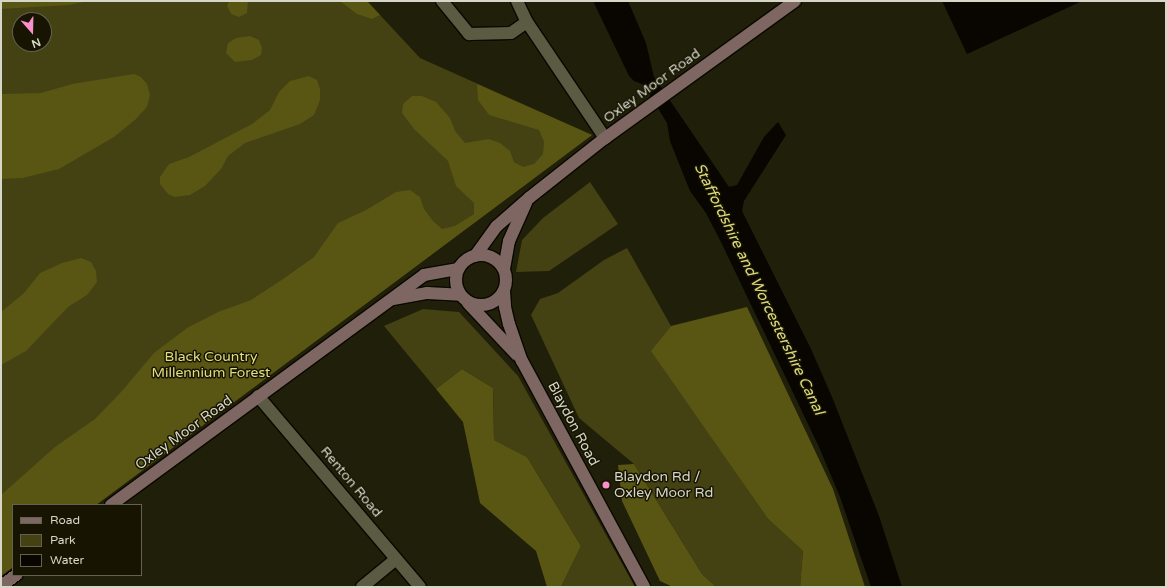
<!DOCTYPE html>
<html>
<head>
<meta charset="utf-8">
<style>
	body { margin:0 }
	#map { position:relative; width:1167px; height:588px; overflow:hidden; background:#201f09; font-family:"Varela Round",sans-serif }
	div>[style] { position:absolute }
	.green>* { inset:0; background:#444113 }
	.forest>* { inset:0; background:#595513 }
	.water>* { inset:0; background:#090500 }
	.roads { filter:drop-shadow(1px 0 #0a0800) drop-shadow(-1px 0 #0a0800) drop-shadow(0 1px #0a0800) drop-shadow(0 -1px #0a0800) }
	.street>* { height:12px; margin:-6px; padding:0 6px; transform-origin:6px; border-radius:6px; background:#5b5a43 }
	.secondary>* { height:12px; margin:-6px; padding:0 6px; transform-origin:6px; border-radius:6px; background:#7e6763 }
	.secondary>.ring { margin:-6px; padding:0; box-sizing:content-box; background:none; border:12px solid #7e6763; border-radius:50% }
	.dots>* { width:11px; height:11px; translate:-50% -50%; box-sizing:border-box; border:2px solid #171502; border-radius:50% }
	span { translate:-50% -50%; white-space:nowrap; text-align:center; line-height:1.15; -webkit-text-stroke:3px #171502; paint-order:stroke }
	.street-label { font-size:14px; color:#d6d6c9 }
	.park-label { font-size:14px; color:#e2de81 }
	.poi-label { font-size:14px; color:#d6d6c9 }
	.left { translate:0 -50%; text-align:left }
	.water-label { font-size:15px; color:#dcd87c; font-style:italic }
	.frame { position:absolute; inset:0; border:2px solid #d6d6c9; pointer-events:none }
	.legend { position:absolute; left:12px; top:504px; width:130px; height:72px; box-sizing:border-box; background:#171502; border:1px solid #636252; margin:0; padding:5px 7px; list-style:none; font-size:12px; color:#d6d6c9 }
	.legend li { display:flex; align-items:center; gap:8px; height:20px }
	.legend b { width:20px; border:1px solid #636252 }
	.north { position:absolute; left:12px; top:12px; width:40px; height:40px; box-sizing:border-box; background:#171502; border:1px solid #636252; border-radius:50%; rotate:160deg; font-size:11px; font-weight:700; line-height:16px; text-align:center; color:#d6d6c9 }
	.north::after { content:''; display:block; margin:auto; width:14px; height:18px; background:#f990ca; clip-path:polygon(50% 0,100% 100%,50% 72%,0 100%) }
</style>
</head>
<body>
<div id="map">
	<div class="green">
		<div style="clip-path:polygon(evenodd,1px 1px,367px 1px,420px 58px,592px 135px,96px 505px,13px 505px,13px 567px,1px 576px,1px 1px,20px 20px,44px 20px,44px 44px,20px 44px,20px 20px)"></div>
		<div style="clip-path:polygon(590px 182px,618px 224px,549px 271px,516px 272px,522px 240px,543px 218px)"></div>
		<div style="clip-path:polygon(627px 248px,671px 326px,652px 351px,768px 519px,803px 551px,800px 587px,716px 587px,702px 574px,634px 464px,579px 418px,531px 315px,540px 299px,558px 293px,604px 260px)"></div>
		<div style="clip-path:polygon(423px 309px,459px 312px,518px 376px,635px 587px,561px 587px,581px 546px,527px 457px,494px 440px,493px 388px,462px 369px,436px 389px,384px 326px)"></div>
	</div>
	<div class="forest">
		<div style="clip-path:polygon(1px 1px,88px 1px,69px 5px,1px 9px)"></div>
		<div style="clip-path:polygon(229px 1px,248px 1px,247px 13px,239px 17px,231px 14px,227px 6px)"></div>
		<div style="clip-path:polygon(340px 1px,367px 1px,380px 15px,372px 19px,357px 14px)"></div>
		<div style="clip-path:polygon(250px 36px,259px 40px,262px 48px,261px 55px,252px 60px,235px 62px,226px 53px,228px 43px,236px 38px)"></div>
		<div style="clip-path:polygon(134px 74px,141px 77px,147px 84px,150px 95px,147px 107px,135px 120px,114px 137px,59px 169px,23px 178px,1px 179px,1px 94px,41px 93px,72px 84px)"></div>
		<div style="clip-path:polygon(309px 76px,317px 80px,320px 89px,320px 100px,314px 115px,300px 124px,245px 143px,228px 156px,221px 169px,205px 186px,190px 195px,175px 197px,168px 194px,160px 184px,160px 177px,169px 164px,189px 157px,252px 124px,270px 110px,279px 92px,290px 81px)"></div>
		<div style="clip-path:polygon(477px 84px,592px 135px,96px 505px,13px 505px,13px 567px,1px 576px,1px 495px,55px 447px,95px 419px,122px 391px,154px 353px,187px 328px,218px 312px,251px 300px,283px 279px,314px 257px,338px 223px,366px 210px,396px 192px,410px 190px,420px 197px,424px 209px,433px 221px,442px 229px,455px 226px,474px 214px,474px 203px,456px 186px,448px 161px,414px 129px,402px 113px,403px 104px,412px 96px,422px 96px,436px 102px,450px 118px,455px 131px,465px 143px,489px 139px,500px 143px,510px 151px,514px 162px,523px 167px,534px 164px,543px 154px,544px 142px,539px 130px,489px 115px,478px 100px)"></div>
		<div style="clip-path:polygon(81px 258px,91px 262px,96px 271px,97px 282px,87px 295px,68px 307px,26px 351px,1px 365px,1px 312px,24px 293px,40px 273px,62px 263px)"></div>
		<div style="clip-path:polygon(747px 307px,833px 489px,865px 587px,800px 587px,803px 551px,768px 519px,651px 351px,671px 326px)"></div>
		<div style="clip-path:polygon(462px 369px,493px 388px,494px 440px,527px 457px,581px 546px,561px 587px,547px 587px,536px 551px,480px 503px,463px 422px,436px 389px)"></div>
		<div style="clip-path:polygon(634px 464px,702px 574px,716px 587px,673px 587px,660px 581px,622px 501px,618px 465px)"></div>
	</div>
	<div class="water">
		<div style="clip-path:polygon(593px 1px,628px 1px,646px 43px,654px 77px,729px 187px,737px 185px,764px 137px,778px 122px,786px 135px,744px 201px,742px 211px,811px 349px,832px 397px,879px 516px,902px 587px,871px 587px,840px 497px,819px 447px,722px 244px,706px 213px,690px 191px,670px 141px,667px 123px,644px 85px,634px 81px,629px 76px)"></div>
		<div style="clip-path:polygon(942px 1px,1082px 1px,967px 54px)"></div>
	</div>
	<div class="roads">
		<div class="street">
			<div style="left:442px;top:1px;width:43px;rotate:50.7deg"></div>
			<div style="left:469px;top:34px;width:42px;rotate:-1.4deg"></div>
			<div style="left:511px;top:33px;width:19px;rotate:-35deg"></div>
			<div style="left:517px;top:1px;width:23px;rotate:65deg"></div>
			<div style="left:527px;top:22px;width:140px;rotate:56.1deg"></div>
			<div style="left:258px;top:396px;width:250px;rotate:49.7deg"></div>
			<div style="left:362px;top:587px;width:44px;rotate:-39.5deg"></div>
		</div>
		<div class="secondary">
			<div class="ring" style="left:456px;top:255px;width:38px;height:38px"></div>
			<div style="left:475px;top:256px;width:37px;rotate:-54deg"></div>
			<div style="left:497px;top:226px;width:43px;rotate:-41.2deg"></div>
			<div style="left:529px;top:198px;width:97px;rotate:-38.3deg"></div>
			<div style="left:605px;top:138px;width:234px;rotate:-35.8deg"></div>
			<div style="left:504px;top:269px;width:28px;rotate:-80deg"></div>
			<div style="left:509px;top:241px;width:42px;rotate:-65.9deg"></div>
			<div style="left:504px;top:291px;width:16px;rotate:86deg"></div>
			<div style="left:505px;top:307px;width:17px;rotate:77deg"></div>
			<div style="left:509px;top:324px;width:39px;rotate:71deg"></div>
			<div style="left:522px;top:361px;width:257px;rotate:61.6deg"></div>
			<div style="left:393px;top:299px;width:35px;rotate:-10deg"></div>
			<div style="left:427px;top:293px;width:33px;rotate:3deg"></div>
			<div style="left:468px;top:303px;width:71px;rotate:46.7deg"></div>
			<div style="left:111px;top:505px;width:388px;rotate:-36.3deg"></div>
			<div style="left:424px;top:275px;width:35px;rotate:-10deg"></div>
			<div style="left:1px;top:586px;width:19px;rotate:-36deg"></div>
		</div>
	</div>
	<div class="dots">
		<div style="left:606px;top:485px;background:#f990ca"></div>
	</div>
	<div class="street-label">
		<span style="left:652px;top:86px;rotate:-36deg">Oxley Moor Road</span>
		<span style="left:573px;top:424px;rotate:62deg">Blaydon Road</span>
		<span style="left:184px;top:433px;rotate:-36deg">Oxley Moor Road</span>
		<span style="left:351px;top:482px;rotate:50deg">Renton Road</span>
	</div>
	<div class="park-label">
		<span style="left:211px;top:365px">Black Country<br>Millennium Forest</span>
	</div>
	<div class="poi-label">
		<span class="left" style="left:614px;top:485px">Blaydon Rd /<br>Oxley Moor Rd</span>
	</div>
	<div class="water-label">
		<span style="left:759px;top:289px;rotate:64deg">Staffordshire and Worcestershire Canal</span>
	</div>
	<div class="frame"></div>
	<ul class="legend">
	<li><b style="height:5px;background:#7e6763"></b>Road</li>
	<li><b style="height:11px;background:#444113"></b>Park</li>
	<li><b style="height:11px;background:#090500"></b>Water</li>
	</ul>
	<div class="north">N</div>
</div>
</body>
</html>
